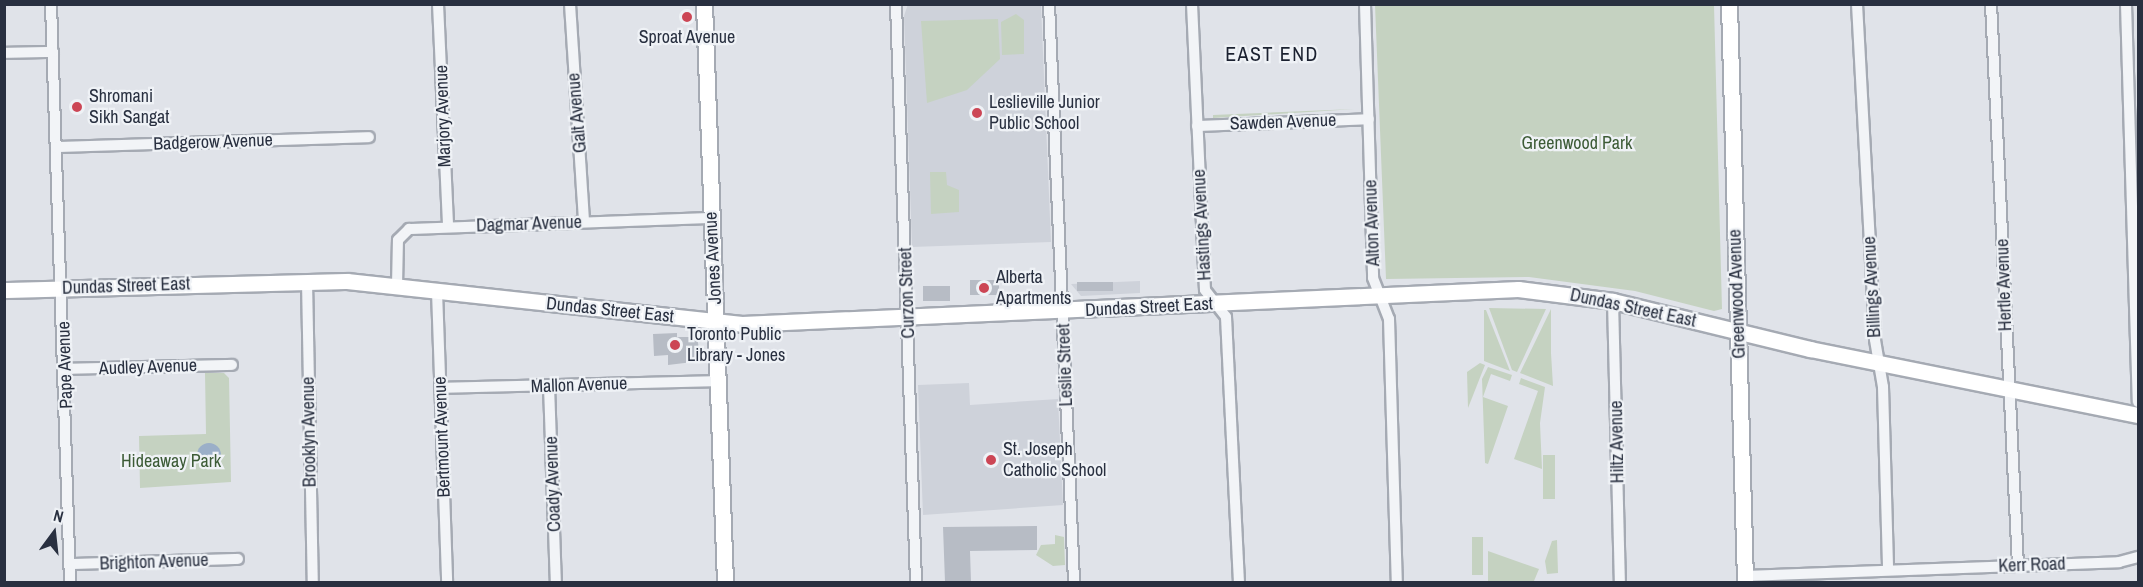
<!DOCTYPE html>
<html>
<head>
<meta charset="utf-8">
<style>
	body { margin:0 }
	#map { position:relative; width:2143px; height:587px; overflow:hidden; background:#e0e3e9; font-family:"Archivo Narrow",sans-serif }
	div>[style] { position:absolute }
	.built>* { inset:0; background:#ced2da }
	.green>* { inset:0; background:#c5d2c1; transform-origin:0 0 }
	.water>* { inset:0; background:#9bafc8 }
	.round { border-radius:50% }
	.building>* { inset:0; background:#b7bcc5; transform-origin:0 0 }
	.roads { filter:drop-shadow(2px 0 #a5aab3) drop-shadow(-2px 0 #a5aab3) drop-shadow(0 2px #a5aab3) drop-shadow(0 -2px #a5aab3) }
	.street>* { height:10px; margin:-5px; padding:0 5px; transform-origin:5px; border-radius:5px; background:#f2f4f7 }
	.secondary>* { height:15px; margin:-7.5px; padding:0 7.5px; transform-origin:7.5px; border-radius:7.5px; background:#fff }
	.dots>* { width:16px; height:16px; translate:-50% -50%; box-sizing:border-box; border:3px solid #eff2f6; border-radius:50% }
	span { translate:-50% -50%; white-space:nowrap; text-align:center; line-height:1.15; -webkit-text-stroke:4.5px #eff2f6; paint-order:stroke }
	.poi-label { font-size:18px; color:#293040 }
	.left { translate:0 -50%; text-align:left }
	.street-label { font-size:18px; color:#293040 }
	.park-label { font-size:18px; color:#3c5b36 }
	.neighbourhood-label { font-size:20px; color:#1b2130; letter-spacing:1.5px }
	.frame { position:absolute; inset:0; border:6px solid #293040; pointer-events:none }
	.north { position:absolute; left:24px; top:503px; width:60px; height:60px; -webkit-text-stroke:4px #eff2f6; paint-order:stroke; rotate:15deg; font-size:16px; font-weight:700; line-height:24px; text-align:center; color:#293040 }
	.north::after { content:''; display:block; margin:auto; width:21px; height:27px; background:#293040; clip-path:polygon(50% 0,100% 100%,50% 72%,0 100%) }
</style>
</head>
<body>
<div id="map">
	<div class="built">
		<div style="clip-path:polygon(908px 4px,1041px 5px,1051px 242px,912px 247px,904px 16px)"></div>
		<div style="clip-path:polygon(1140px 281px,1140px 293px,1081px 296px,1071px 284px)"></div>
		<div style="clip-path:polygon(969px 383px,970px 405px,1058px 399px,1063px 505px,923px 515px,918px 385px)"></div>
	</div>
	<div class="green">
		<div style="clip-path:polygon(1375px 5px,1714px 5px,1722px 309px,1714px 311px,1635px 291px,1529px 277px,1386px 279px)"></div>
		<div style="clip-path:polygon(1016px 14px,1024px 20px,1024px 54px,1002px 55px,1001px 22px)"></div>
		<div style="clip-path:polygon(998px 19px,1000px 59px,967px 90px,927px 103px,921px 21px)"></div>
		<div style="clip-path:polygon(1355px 109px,1213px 118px,1213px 115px)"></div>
		<div style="clip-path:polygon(930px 172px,946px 172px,947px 185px,959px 190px,959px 212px,931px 214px)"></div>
		<div style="clip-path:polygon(1489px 308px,1546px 309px,1517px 372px,1512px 370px)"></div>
		<div style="clip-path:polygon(1551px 309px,1551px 353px,1553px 386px,1520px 373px)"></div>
		<div style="clip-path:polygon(1484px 310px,1486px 310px,1510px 371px,1484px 361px)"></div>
		<div style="clip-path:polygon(1480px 363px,1485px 365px,1468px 408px,1467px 372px)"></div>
		<div style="clip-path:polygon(1488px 367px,1512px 375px,1510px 381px,1491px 374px,1483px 397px,1508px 406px,1488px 464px,1485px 463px,1482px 379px)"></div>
		<div style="clip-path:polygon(205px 373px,224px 373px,229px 378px,231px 482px,140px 488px,139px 436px,206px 434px)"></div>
		<div style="clip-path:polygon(1521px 378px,1545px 387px,1540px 423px,1542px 469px,1514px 459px,1538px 391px,1519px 384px)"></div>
		<div style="left:1543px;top:455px;width:12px;height:44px"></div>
		<div style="clip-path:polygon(1055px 535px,1064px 537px,1065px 565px,1053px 566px,1036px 555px,1041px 545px,1055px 544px)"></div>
		<div style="left:1472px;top:537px;width:11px;height:38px"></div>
		<div style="clip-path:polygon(1557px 540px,1558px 573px,1547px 574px,1545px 561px,1552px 541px)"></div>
		<div style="clip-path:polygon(1488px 551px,1539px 569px,1534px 581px,1488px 582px)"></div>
	</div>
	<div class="water">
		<div class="round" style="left:197px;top:443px;width:24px;height:24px"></div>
	</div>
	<div class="building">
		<div style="left:999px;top:280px;width:15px;height:29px;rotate:90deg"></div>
		<div style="left:1113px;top:282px;width:9px;height:36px;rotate:90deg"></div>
		<div style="left:923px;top:286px;width:27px;height:15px"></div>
		<div style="clip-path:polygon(677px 333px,677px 337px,697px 337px,701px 361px,668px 365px,668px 355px,654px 356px,653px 334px)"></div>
		<div style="clip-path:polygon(1037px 526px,1037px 550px,970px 551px,971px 582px,945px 582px,943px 527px)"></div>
	</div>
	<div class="roads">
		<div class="street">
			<div style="left:51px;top:4px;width:578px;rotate:88.12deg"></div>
			<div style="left:438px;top:4px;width:223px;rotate:87.4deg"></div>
			<div style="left:570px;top:4px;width:217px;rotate:86.3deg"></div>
			<div style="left:896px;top:4px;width:578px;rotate:88.02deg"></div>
			<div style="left:1049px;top:4px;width:579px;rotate:87.52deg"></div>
			<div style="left:1192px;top:4px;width:286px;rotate:87.4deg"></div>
			<div style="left:1205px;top:290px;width:34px;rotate:52deg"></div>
			<div style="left:1226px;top:317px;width:265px;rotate:87.2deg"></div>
			<div style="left:1365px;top:4px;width:274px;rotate:88.3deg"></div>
			<div style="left:1373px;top:278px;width:44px;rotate:68.7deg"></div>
			<div style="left:1389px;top:319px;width:263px;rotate:88.3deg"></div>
			<div style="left:1857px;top:4px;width:336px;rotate:86.9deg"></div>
			<div style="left:1875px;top:340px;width:48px;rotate:80.3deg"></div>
			<div style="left:1883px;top:387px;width:182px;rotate:88.4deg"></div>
			<div style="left:1991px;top:4px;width:563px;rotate:87.25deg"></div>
			<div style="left:2126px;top:4px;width:398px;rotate:88.3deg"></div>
			<div style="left:4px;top:53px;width:49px;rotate:-1.2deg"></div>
			<div style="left:1197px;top:126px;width:172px;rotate:-2.3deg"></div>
			<div style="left:56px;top:147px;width:313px;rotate:-1.8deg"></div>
			<div style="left:307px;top:281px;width:301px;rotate:88.9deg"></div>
			<div style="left:397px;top:286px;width:46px;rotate:-88.8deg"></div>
			<div style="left:398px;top:240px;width:16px;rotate:-45deg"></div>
			<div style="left:409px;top:229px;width:302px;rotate:-2.1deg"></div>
			<div style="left:437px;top:291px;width:291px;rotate:88deg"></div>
			<div style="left:1613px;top:301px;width:281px;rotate:88.6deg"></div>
			<div style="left:65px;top:369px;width:167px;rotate:-1.4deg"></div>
			<div style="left:549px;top:386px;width:196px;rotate:88deg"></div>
			<div style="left:440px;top:388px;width:277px;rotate:-1.4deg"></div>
			<div style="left:70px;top:564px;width:168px;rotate:-1.7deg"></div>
			<div style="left:1745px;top:576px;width:374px;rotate:-2.1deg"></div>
			<div style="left:2119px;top:562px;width:20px;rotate:-15deg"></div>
		</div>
		<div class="secondary">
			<div style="left:704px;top:4px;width:578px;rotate:87.92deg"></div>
			<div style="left:1729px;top:4px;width:578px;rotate:88.41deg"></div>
			<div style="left:4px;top:290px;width:343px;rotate:-1.5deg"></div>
			<div style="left:347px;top:281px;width:397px;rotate:6.2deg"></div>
			<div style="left:742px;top:324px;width:777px;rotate:-2.58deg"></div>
			<div style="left:1518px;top:289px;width:96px;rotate:7.2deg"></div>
			<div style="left:1613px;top:301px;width:203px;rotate:13.7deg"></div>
			<div style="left:1810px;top:349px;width:335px;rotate:11.4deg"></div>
		</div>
	</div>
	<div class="dots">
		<div style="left:687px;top:17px;background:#cc4655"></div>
		<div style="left:77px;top:107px;background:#cc4655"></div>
		<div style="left:977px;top:113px;background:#cc4655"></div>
		<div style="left:984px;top:288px;background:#cc4655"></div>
		<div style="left:675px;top:345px;background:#cc4655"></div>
		<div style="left:991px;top:460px;background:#cc4655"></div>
	</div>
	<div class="poi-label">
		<span style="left:687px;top:37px">Sproat Avenue</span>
		<span class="left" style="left:89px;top:107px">Shromani<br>Sikh Sangat</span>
		<span class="left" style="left:989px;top:113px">Leslieville Junior<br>Public School</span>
		<span class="left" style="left:996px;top:288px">Alberta<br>Apartments</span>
		<span class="left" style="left:687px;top:345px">Toronto Public<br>Library - Jones</span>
		<span class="left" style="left:1003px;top:460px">St. Joseph<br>Catholic School</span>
	</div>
	<div class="street-label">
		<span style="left:577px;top:113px;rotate:-95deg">Galt Avenue</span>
		<span style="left:443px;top:116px;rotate:-92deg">Marjory Avenue</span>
		<span style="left:1283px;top:122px;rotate:-2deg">Sawden Avenue</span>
		<span style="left:213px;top:142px;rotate:-2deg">Badgerow Avenue</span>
		<span style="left:1372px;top:223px;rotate:-92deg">Alton Avenue</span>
		<span style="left:529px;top:224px;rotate:-2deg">Dagmar Avenue</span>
		<span style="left:1202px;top:225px;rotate:-93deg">Hastings Avenue</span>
		<span style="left:713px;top:258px;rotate:-93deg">Jones Avenue</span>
		<span style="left:2004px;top:285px;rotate:-92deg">Hertle Avenue</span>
		<span style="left:126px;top:286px;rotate:-2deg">Dundas Street East</span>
		<span style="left:1872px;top:287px;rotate:-93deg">Billings Avenue</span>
		<span style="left:907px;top:293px;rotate:-92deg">Curzon Street</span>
		<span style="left:1737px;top:294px;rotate:-92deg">Greenwood Avenue</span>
		<span style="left:1149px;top:307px;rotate:-3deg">Dundas Street East</span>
		<span style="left:1633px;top:308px;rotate:12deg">Dundas Street East</span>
		<span style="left:610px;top:310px;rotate:6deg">Dundas Street East</span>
		<span style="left:65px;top:365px;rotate:-92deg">Pape Avenue</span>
		<span style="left:1065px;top:365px;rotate:-92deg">Leslie Street</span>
		<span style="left:148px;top:367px;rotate:-2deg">Audley Avenue</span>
		<span style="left:579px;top:385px;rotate:-2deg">Mallon Avenue</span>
		<span style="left:309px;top:432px;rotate:-91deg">Brooklyn Avenue</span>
		<span style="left:442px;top:437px;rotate:-92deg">Bertmount Avenue</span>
		<span style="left:1617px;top:442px;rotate:-91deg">Hiltz Avenue</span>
		<span style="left:553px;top:484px;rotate:-92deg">Coady Avenue</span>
		<span style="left:154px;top:562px;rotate:-2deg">Brighton Avenue</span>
		<span style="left:2032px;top:565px;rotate:-2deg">Kerr Road</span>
	</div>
	<div class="park-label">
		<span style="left:1577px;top:143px">Greenwood Park</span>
		<span style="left:171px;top:461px">Hideaway Park</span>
	</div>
	<div class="neighbourhood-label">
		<span style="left:1272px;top:53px">EAST END</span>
	</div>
	<div class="frame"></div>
	<div class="north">N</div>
</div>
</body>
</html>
